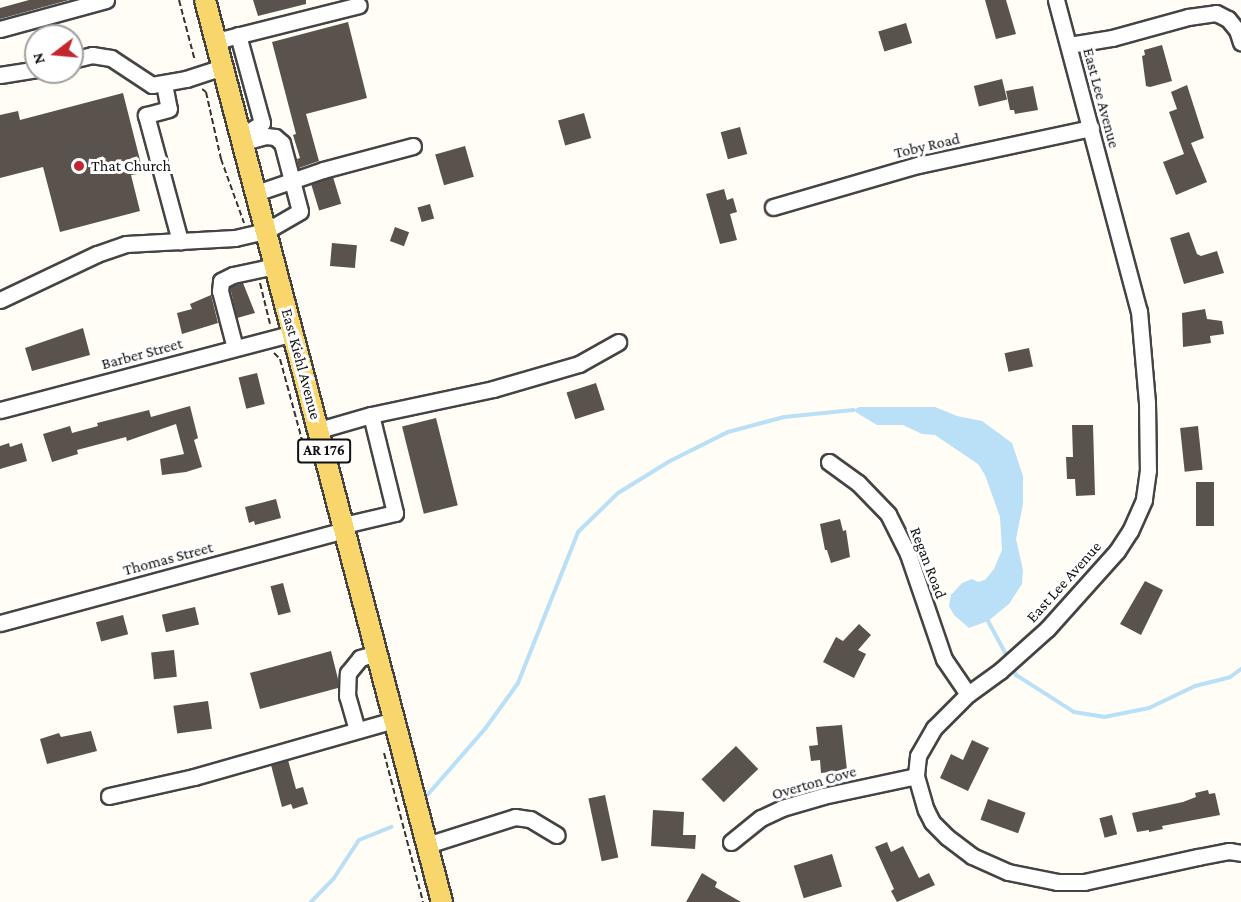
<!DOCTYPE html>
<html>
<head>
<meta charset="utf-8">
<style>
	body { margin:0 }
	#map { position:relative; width:1241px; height:902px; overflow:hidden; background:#fffdf5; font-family:"Crimson Pro",serif }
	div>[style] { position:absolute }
	.water>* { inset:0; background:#b9e0f7 }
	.stream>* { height:4px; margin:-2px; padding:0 2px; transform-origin:2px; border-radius:2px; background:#b9e0f7 }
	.building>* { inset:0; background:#5a524d; transform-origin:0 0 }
	.path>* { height:2px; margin-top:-1px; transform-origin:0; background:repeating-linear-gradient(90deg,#333 0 6px,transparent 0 9px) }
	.roads { filter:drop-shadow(2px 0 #444) drop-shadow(-2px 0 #444) drop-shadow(0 2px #444) drop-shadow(0 -2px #444) }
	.minor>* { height:15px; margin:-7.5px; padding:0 7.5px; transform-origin:7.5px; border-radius:7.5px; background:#fff }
	.major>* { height:20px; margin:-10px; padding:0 10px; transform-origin:10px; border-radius:10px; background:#f9d66b }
	.dots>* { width:16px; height:16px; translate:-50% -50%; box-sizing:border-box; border:3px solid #fff; border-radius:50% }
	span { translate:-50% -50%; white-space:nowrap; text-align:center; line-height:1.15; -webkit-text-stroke:6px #fff; paint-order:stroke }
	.shield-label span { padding:2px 4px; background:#fff; border:2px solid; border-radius:4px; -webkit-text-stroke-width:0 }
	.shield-label { font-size:15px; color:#111; font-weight:700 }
	.street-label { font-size:16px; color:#111 }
	.poi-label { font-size:16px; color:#111 }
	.left { translate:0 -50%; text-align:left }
	.north { position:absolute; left:24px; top:24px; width:60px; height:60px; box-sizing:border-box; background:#fff; border:2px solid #a0a0a0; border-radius:50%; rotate:254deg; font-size:16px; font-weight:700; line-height:24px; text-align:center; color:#111 }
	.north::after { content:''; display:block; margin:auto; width:21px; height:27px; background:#c4262e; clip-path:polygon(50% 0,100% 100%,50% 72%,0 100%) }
</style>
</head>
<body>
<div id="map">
	<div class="water">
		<div style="clip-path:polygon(859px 407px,935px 407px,957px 416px,982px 421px,1012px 443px,1023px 476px,1023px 504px,1016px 539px,1023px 570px,1022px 584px,1009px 604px,988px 621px,969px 628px,954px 615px,949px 606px,951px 595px,962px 583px,972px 579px,978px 582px,985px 580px,994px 569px,1002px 550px,1000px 517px,985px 475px,978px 464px,935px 435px,922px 434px,903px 425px,877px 425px,857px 413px,854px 410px)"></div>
	</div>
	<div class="stream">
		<div style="left:988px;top:621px;width:42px;rotate:61.6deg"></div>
		<div style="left:1012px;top:667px;width:9px;rotate:63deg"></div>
		<div style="left:1016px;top:675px;width:69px;rotate:32.5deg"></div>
		<div style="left:1074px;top:712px;width:30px;rotate:9deg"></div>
		<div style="left:1104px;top:717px;width:46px;rotate:-11.3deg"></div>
		<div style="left:1149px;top:708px;width:51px;rotate:-25.6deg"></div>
		<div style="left:1195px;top:686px;width:36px;rotate:-14deg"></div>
		<div style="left:1230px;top:677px;width:14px;rotate:-36deg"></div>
		<div style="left:423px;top:800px;width:94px;rotate:-48.9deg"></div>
		<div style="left:485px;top:729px;width:57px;rotate:-54.3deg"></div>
		<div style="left:518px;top:683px;width:162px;rotate:-68.3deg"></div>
		<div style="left:578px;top:532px;width:56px;rotate:-44.3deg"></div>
		<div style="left:618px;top:493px;width:61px;rotate:-31.6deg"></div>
		<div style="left:670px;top:461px;width:65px;rotate:-26.6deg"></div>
		<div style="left:728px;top:432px;width:58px;rotate:-15deg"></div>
		<div style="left:784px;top:417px;width:70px;rotate:-5.7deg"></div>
		<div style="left:311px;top:902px;width:33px;rotate:-46deg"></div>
		<div style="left:334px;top:878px;width:45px;rotate:-56.7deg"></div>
		<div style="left:359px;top:840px;width:35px;rotate:-22deg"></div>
	</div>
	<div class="building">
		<div style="clip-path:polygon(29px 0,69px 0,0 19px,0 8px)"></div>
		<div style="clip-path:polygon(253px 0,306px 0,306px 4px,258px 16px)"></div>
		<div style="clip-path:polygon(985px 0,1006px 0,1016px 34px,996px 39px)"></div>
		<div style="clip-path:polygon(348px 22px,367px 98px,306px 114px,319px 161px,299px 168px,297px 159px,300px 158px,293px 135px,296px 134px,272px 42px)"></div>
		<div style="left:906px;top:23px;width:21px;height:29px;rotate:73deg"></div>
		<div style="clip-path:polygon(1162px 45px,1172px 81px,1150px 87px,1146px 86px,1142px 56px,1145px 55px,1144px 50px)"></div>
		<div style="left:1002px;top:79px;width:21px;height:29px;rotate:76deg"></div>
		<div style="clip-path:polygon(1187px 85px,1204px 138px,1191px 143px,1207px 182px,1176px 195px,1163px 162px,1184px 154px,1169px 112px,1177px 109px,1171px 92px)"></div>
		<div style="clip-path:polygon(1033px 86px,1038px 110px,1015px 114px,1014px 110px,1010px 110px,1006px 91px)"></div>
		<div style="clip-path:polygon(123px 93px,142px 168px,136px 169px,137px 174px,131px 175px,140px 211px,60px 232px,43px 167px,0 178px,0 115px,18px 111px,20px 120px)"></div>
		<div style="left:584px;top:113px;width:26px;height:27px;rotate:74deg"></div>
		<div style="left:740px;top:127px;width:28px;height:20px;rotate:75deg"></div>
		<div style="left:465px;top:146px;width:32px;height:31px;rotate:74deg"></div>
		<div style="left:333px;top:177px;width:28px;height:23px;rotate:73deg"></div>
		<div style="clip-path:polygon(724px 189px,727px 200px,733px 198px,737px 212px,730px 214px,737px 240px,720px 244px,706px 194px)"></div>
		<div style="left:430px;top:204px;width:15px;height:13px;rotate:74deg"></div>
		<div style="left:395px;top:227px;width:15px;height:15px;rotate:20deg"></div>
		<div style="clip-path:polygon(1189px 232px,1197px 254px,1201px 256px,1217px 251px,1224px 273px,1184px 284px,1170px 238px)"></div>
		<div style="left:332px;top:243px;width:25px;height:23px;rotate:5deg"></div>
		<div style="clip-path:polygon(243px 283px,255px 313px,237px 318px,230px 287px)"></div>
		<div style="clip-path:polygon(211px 295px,218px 323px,182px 334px,177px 313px,192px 309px,190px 304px)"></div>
		<div style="clip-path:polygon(1205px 309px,1207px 319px,1222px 321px,1224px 334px,1210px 336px,1211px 343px,1183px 347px,1182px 313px)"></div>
		<div style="clip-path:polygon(83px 328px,90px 355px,32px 371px,25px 348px)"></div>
		<div style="left:1029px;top:348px;width:19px;height:25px;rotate:78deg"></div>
		<div style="left:257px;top:373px;width:32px;height:19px;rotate:76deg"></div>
		<div style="left:596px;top:383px;width:28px;height:31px;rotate:72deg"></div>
		<div style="clip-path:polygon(190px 406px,198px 438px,194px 440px,202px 467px,186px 472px,162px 475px,160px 459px,184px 454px,176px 424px,127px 441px,126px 437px,77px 450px,78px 454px,52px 462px,43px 434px,70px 426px,72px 433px,98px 426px,97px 423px,149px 410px,151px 417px)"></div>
		<div style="left:436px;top:418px;width:90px;height:35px;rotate:76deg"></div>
		<div style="clip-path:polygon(1072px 425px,1093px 425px,1095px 495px,1076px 496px,1075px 479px,1067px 479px,1066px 457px,1073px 457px)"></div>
		<div style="left:1198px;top:426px;width:44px;height:18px;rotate:84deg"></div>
		<div style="clip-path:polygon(9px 443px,10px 447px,22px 443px,27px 461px,0 469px,0 446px)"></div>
		<div style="left:1196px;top:482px;width:18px;height:44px"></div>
		<div style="clip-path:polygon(276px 499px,281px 518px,255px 525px,254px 521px,249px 523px,245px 507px)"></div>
		<div style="clip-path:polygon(840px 519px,843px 531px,846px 530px,850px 557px,831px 563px,827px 550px,825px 550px,820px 524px)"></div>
		<div style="clip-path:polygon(1145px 581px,1163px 590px,1141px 635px,1120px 624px)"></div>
		<div style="left:283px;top:583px;width:30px;height:13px;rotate:75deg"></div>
		<div style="left:195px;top:607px;width:18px;height:34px;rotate:77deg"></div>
		<div style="left:123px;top:615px;width:20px;height:28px;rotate:75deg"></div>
		<div style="clip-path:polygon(859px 624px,871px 635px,858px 650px,866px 654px,854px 678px,823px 662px,836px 637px,843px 641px)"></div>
		<div style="left:174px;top:650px;width:27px;height:23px;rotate:84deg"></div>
		<div style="clip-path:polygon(331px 651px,338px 679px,338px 688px,260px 709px,250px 673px)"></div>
		<div style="left:208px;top:701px;width:28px;height:35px;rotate:82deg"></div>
		<div style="clip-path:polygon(842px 725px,847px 770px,821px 773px,820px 760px,811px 761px,809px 746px,818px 745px,816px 727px)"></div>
		<div style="clip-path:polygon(91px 731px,97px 751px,47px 764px,40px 739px,59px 733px,61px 737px)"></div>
		<div style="clip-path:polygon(972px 740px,989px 748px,968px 791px,940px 778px,951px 754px,963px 760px)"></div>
		<div style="left:736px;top:746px;width:32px;height:48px;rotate:46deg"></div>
		<div style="clip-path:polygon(288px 760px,296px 789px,303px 787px,308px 804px,293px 809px,291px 804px,282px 807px,271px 765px)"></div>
		<div style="clip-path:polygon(1208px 790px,1209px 794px,1215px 793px,1220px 815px,1162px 826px,1163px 829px,1149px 832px,1149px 830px,1137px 832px,1132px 813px,1183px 802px,1196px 797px,1195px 793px)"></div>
		<div style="left:605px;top:795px;width:64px;height:17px;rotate:78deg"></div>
		<div style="left:988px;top:799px;width:40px;height:22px;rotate:20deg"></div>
		<div style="clip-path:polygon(653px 810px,684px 812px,683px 835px,696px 835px,695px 849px,651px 846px)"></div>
		<div style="left:1112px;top:815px;width:20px;height:13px;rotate:75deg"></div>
		<div style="clip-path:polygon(887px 842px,891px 852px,903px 846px,919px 878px,929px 873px,935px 885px,897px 902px,891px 891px,894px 889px,875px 847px)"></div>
		<div style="left:832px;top:854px;width:34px;height:40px;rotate:73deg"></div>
		<div style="clip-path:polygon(702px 873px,717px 882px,715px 887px,741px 902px,686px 902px)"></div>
	</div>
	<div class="path">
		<div style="left:179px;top:0;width:63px;rotate:75.3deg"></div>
		<div style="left:202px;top:89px;width:5px;rotate:37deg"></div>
		<div style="left:206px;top:92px;width:69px;rotate:77.4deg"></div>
		<div style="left:221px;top:159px;width:68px;rotate:70.2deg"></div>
		<div style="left:260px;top:283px;width:42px;rotate:76.3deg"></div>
		<div style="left:274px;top:353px;width:8px;rotate:45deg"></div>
		<div style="left:280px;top:359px;width:99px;rotate:74.8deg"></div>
		<div style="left:384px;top:753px;width:154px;rotate:75.3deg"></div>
	</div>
	<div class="roads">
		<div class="minor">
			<div style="left:1056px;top:0;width:322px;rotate:75.1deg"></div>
			<div style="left:1139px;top:311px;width:91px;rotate:85deg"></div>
			<div style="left:1147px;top:402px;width:68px;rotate:89.2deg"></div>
			<div style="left:1148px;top:470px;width:30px;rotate:98deg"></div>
			<div style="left:1144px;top:500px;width:34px;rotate:114deg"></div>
			<div style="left:1130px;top:531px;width:24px;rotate:123deg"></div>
			<div style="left:1117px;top:551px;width:105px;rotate:131.9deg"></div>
			<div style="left:1047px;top:629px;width:63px;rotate:138.2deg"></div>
			<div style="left:1000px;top:671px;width:39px;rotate:144deg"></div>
			<div style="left:968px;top:694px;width:48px;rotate:135deg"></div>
			<div style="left:934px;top:728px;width:32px;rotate:120deg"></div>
			<div style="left:918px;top:756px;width:20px;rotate:96deg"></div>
			<div style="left:916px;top:776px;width:35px;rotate:74deg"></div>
			<div style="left:926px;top:810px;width:13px;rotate:63deg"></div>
			<div style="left:932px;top:822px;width:21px;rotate:45deg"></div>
			<div style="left:947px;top:837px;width:31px;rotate:37deg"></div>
			<div style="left:972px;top:856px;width:39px;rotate:24deg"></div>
			<div style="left:1008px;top:872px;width:50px;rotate:11.5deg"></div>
			<div style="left:1057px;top:882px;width:27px"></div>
			<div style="left:1084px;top:882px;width:117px;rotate:-12.4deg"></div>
			<div style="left:1198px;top:857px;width:32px;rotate:-11deg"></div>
			<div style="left:1229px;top:851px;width:12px;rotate:9deg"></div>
			<div style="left:0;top:29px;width:110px;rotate:-15.3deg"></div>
			<div style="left:238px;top:35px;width:91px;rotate:74.7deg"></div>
			<div style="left:262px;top:123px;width:25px;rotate:148deg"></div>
			<div style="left:216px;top:41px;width:147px;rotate:-14.1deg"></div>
			<div style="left:1069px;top:45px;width:44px;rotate:-9.2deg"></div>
			<div style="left:1112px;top:38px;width:79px;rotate:-15.4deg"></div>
			<div style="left:1188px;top:17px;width:28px;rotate:-8deg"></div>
			<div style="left:1216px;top:13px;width:13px;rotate:27deg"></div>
			<div style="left:1228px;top:19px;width:14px;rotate:51deg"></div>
			<div style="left:1237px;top:30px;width:13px;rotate:72deg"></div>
			<div style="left:72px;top:60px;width:21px;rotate:-14deg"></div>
			<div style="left:92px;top:55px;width:19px;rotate:9deg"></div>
			<div style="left:111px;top:58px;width:49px;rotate:33.4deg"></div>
			<div style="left:152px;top:85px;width:35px;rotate:-10deg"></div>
			<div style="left:186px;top:79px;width:39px;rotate:-18deg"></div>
			<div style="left:0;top:75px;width:36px;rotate:-9deg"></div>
			<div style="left:164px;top:84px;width:25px;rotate:79deg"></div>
			<div style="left:169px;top:109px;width:24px;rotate:165deg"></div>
			<div style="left:146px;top:115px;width:131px;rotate:74.9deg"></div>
			<div style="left:256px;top:193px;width:71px;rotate:-18.9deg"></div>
			<div style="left:323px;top:170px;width:93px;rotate:-14.9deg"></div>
			<div style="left:773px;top:207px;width:151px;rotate:-16.2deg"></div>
			<div style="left:918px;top:165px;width:177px;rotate:-12.1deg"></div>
			<div style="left:0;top:300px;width:107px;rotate:-25.4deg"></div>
			<div style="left:97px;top:254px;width:31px;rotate:-19deg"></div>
			<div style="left:126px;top:244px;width:109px;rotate:-3.2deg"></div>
			<div style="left:235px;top:238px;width:32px;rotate:-13deg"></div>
			<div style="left:266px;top:231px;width:39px;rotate:-30deg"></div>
			<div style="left:300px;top:211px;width:70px;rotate:-104.8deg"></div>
			<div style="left:282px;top:143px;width:9px;rotate:-139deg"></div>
			<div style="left:275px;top:137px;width:9px;rotate:-174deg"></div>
			<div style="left:266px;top:136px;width:24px;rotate:165deg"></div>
			<div style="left:235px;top:348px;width:59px;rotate:-104.7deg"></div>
			<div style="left:220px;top:291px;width:10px;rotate:-84deg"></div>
			<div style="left:221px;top:281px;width:13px;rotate:-27deg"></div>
			<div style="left:233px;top:275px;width:43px;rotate:-12.1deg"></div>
			<div style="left:0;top:410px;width:303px;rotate:-14.7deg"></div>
			<div style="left:371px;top:415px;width:125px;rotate:-12deg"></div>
			<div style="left:493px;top:389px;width:90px;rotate:-16.2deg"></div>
			<div style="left:579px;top:364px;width:45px;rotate:-29.4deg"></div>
			<div style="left:319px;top:430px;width:54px;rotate:-16.1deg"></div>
			<div style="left:371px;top:415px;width:101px;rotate:76.2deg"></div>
			<div style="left:395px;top:513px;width:52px;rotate:166.8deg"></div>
			<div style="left:829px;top:462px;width:36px;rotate:36deg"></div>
			<div style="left:858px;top:483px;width:43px;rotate:45.9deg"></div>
			<div style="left:888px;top:514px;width:45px;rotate:63.4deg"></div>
			<div style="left:908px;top:554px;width:111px;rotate:71.1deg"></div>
			<div style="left:944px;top:659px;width:42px;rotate:55.6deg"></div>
			<div style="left:0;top:623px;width:357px;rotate:-15.1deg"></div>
			<div style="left:357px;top:730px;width:35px;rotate:-106deg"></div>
			<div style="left:347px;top:696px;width:23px;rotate:-88deg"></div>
			<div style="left:348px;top:673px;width:19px;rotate:-51deg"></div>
			<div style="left:360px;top:658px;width:18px;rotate:-16deg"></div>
			<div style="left:109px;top:796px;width:87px;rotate:-12.6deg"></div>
			<div style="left:194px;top:777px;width:208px;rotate:-15.9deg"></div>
			<div style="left:731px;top:842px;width:38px;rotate:-39deg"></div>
			<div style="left:761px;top:818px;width:23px;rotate:-25deg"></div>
			<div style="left:782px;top:808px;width:43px;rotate:-16.3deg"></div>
			<div style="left:823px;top:796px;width:95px;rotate:-12.1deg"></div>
			<div style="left:427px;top:845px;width:92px;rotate:-17.7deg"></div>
			<div style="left:515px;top:817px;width:15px;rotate:8deg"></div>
			<div style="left:530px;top:819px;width:31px;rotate:31deg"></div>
		</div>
		<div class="major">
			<div style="left:205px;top:0;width:933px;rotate:75.28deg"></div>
		</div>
	</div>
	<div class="dots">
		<div style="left:79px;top:166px;background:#c4262e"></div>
	</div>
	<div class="shield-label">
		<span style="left:324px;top:451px">AR 176</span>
	</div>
	<div class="street-label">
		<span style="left:1101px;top:98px;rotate:75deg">East Lee Avenue</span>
		<span style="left:927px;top:146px;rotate:-13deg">Toby Road</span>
		<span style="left:142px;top:354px;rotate:-15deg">Barber Street</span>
		<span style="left:301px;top:364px;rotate:75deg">East Kiehl Avenue</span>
		<span style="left:168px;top:559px;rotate:-15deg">Thomas Street</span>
		<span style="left:928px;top:563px;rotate:69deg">Regan Road</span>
		<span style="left:1064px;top:582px;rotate:-48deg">East Lee Avenue</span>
		<span style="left:814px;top:783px;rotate:-16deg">Overton Cove</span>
	</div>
	<div class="poi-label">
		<span class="left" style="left:91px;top:166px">That Church</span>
	</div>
	<div class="north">N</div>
</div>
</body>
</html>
